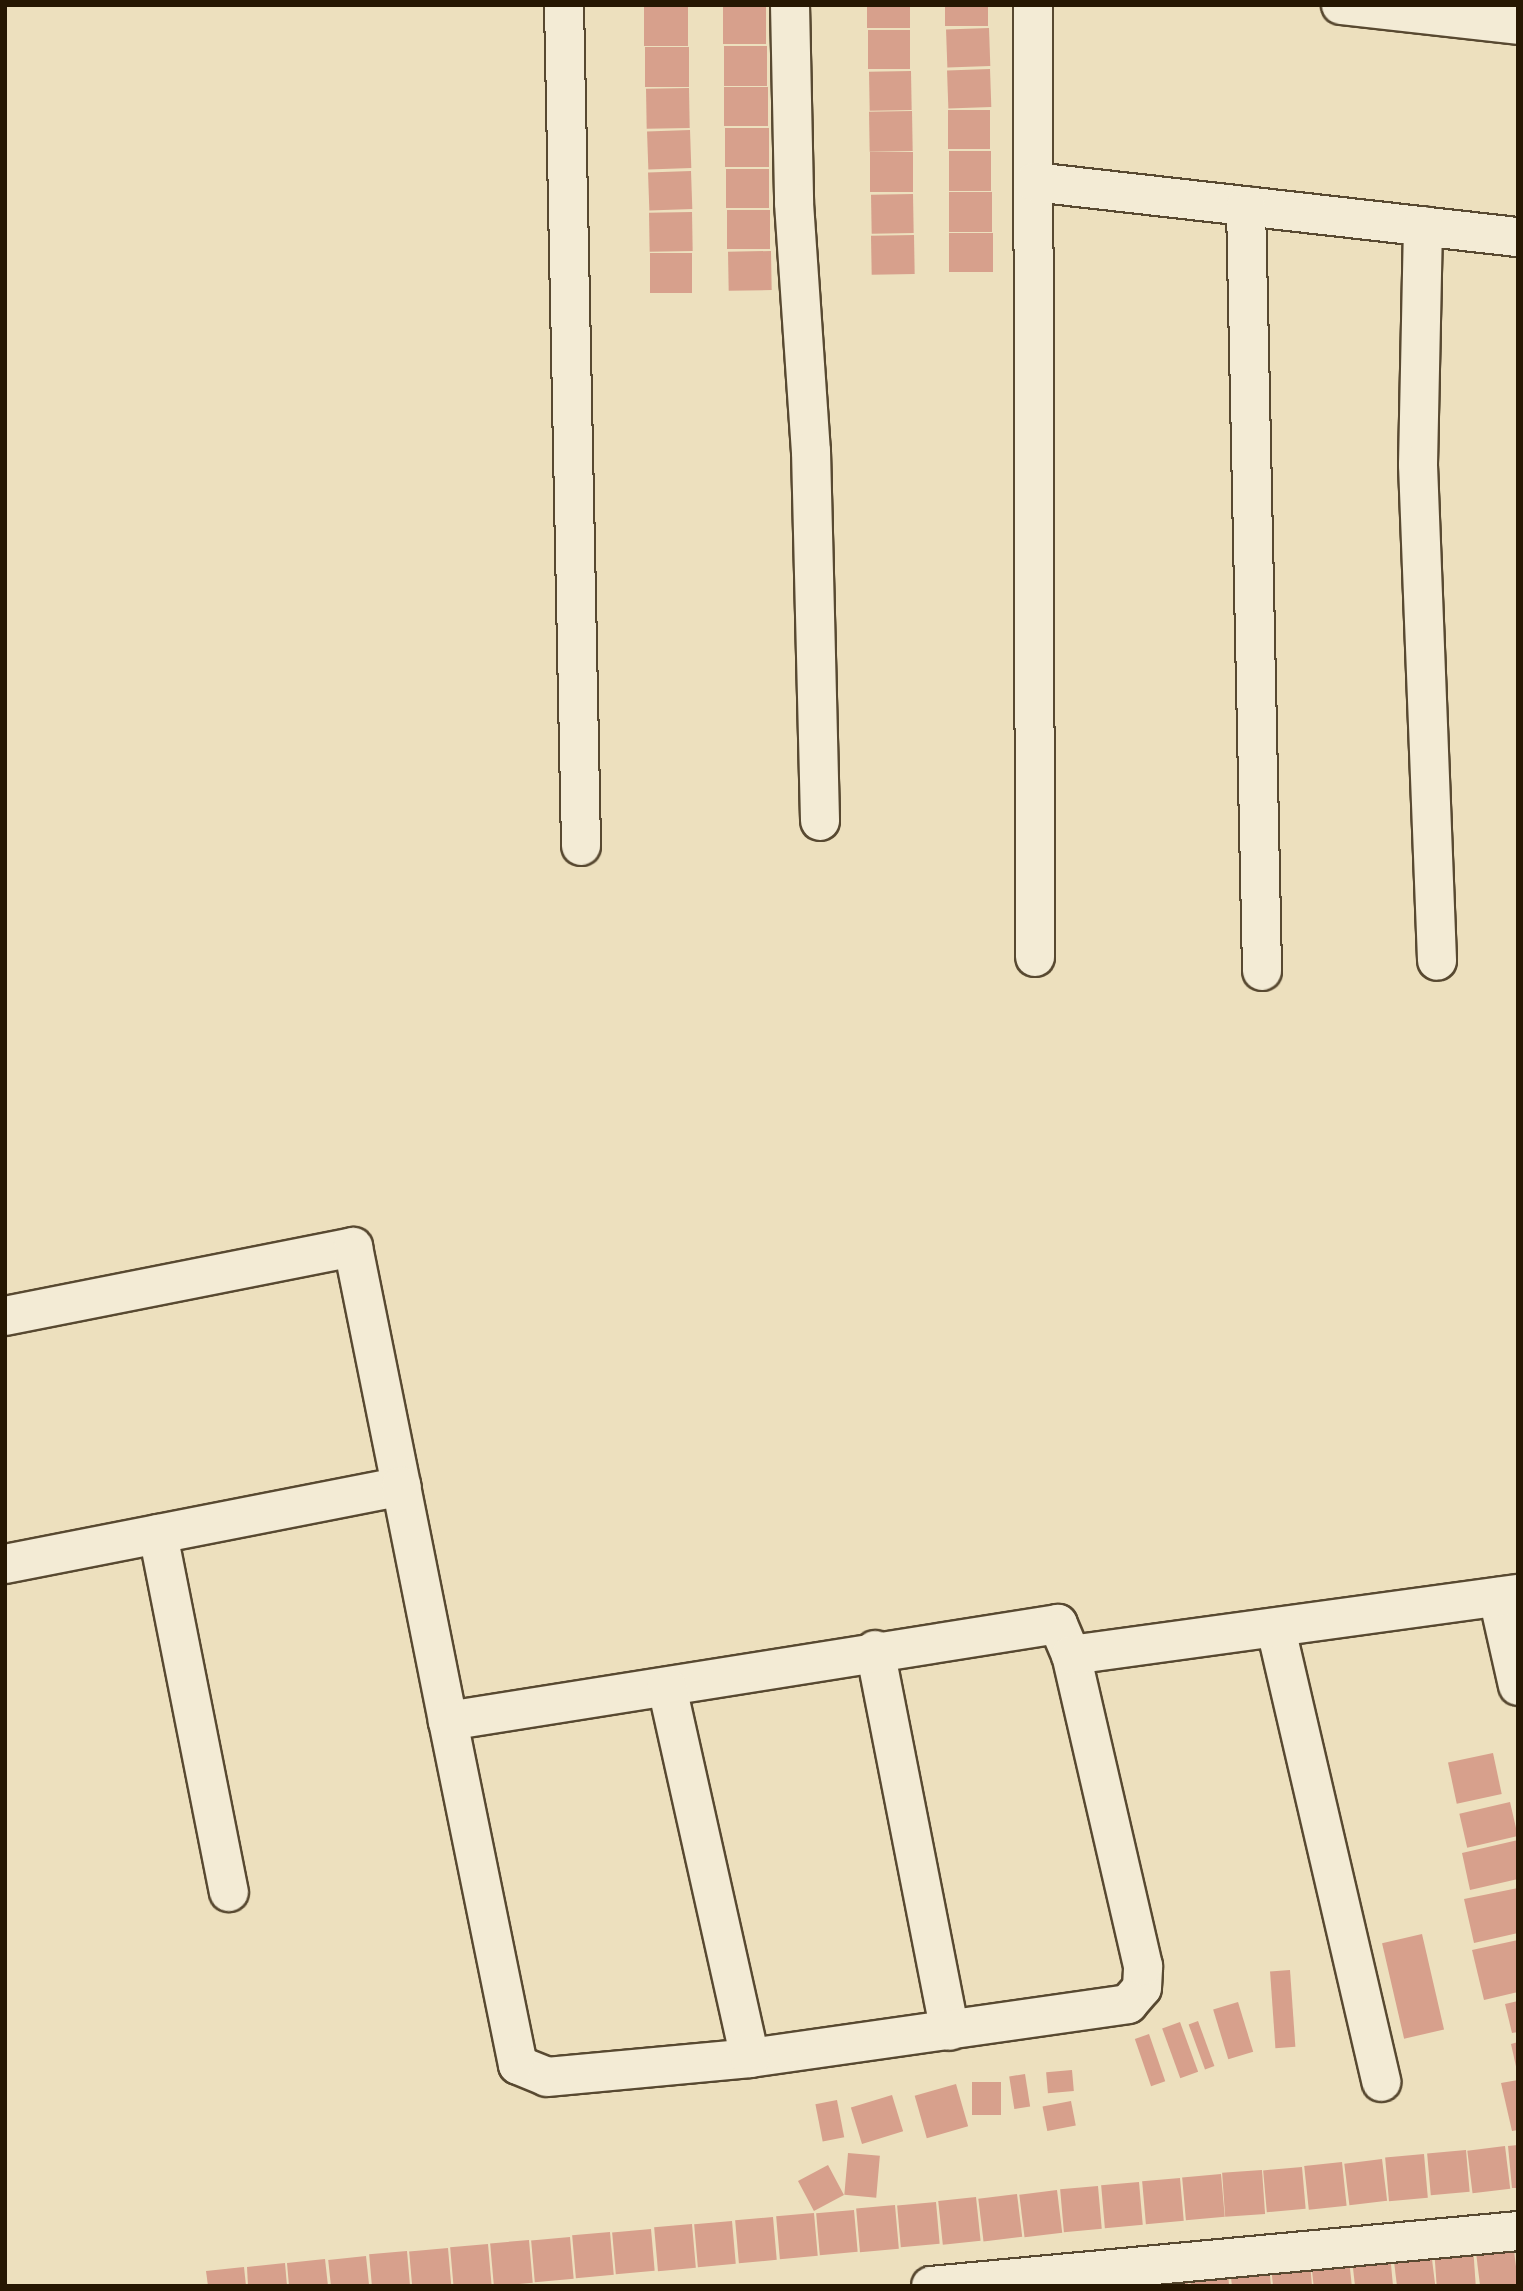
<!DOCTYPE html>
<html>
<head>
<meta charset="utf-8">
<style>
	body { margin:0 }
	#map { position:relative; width:1523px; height:2291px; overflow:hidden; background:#ede0be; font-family:Alegreya,serif }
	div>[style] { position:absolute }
	.building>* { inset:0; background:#d7a08c; transform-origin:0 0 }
	.roads { filter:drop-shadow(2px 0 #584931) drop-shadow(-2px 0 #584931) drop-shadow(0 2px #584931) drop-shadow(0 -2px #584931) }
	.minor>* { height:38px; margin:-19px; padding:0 19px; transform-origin:19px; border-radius:19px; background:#f3ebd5 }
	span { translate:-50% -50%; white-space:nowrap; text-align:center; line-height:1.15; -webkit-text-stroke:6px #f3ebd5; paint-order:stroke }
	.frame { position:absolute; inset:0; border:7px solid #261702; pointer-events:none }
</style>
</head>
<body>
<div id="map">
	<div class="building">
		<div style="left:723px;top:5px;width:43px;height:39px"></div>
		<div style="left:867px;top:5px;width:43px;height:23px"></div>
		<div style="left:945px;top:5px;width:43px;height:21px"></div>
		<div style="left:688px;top:6px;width:40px;height:44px;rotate:90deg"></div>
		<div style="left:989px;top:28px;width:38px;height:43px;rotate:88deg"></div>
		<div style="left:868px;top:30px;width:42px;height:39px"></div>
		<div style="left:724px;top:46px;width:43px;height:40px"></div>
		<div style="left:689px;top:47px;width:40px;height:44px;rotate:90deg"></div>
		<div style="left:990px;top:69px;width:38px;height:43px;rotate:88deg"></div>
		<div style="left:911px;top:71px;width:39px;height:42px;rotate:89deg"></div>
		<div style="left:724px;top:87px;width:44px;height:39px"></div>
		<div style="left:689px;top:88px;width:40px;height:43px;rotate:89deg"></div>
		<div style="left:948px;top:110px;width:42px;height:39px"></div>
		<div style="left:912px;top:111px;width:40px;height:43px;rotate:89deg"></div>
		<div style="left:725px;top:128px;width:44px;height:39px"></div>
		<div style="left:690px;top:130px;width:38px;height:43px;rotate:88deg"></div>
		<div style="left:949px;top:151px;width:42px;height:40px"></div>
		<div style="left:913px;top:152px;width:40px;height:43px;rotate:90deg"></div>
		<div style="left:726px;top:169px;width:43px;height:39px"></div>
		<div style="left:691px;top:171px;width:38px;height:43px;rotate:88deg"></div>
		<div style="left:949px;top:192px;width:43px;height:40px"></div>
		<div style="left:913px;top:194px;width:39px;height:42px;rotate:89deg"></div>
		<div style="left:727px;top:210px;width:43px;height:39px"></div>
		<div style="left:692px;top:212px;width:39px;height:43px;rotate:89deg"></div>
		<div style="left:949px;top:233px;width:44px;height:39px"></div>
		<div style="left:914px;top:235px;width:39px;height:43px;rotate:89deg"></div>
		<div style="left:771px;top:251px;width:39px;height:43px;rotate:89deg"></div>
		<div style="left:650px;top:253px;width:42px;height:40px"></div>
		<div style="left:1493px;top:1753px;width:42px;height:46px;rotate:78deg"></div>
		<div style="left:1510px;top:1802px;width:35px;height:52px;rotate:77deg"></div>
		<div style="clip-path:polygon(1518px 1840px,1518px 1879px,1470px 1890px,1462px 1853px)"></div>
		<div style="clip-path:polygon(1518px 1888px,1518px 1933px,1474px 1943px,1464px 1899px)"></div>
		<div style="left:1422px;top:1934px;width:98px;height:41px;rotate:77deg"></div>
		<div style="clip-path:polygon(1518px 1940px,1518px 1992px,1484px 2000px,1472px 1950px)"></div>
		<div style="left:1290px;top:1970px;width:77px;height:20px;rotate:86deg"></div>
		<div style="clip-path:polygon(1518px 2001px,1518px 2032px,1512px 2033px,1505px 2004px)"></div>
		<div style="left:1238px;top:2002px;width:52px;height:26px;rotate:73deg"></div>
		<div style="left:1198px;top:2021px;width:48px;height:10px;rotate:70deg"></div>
		<div style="left:1180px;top:2022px;width:53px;height:19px;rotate:70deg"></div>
		<div style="left:1149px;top:2034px;width:50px;height:15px;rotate:71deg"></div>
		<div style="clip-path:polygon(1518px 2042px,1518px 2071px,1517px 2071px,1511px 2044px)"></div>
		<div style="left:1072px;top:2070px;width:21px;height:26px;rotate:85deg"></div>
		<div style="left:1025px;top:2074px;width:33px;height:16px;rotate:81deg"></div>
		<div style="clip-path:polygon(1518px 2080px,1518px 2130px,1512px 2131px,1501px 2083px)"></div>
		<div style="left:972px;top:2082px;width:29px;height:33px"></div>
		<div style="left:956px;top:2084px;width:44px;height:43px;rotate:74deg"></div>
		<div style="left:892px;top:2095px;width:38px;height:43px;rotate:73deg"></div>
		<div style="left:837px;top:2100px;width:38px;height:22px;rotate:79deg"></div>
		<div style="left:1071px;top:2101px;width:25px;height:29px;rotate:79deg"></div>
		<div style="clip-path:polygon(1518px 2145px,1518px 2188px,1512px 2188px,1508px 2146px)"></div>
		<div style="left:1505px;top:2146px;width:43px;height:38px;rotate:83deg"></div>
		<div style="left:1466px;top:2150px;width:42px;height:39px;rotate:85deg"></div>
		<div style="left:848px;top:2153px;width:32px;height:42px;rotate:5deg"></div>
		<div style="left:1424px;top:2154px;width:44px;height:39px;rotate:85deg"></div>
		<div style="left:1382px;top:2159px;width:42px;height:38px;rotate:83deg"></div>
		<div style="left:1342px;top:2162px;width:44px;height:38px;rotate:84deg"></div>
		<div style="left:828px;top:2165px;width:34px;height:34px;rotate:62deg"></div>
		<div style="left:1302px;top:2167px;width:42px;height:39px;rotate:85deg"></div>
		<div style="left:1262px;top:2170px;width:44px;height:40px;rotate:86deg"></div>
		<div style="left:1221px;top:2174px;width:43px;height:39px;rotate:85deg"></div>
		<div style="left:1180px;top:2178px;width:43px;height:38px;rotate:85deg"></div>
		<div style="left:1139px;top:2182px;width:43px;height:38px;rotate:85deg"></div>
		<div style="left:1098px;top:2186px;width:43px;height:38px;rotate:85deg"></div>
		<div style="left:1057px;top:2190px;width:43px;height:38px;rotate:83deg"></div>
		<div style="left:1017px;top:2194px;width:43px;height:39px;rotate:83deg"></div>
		<div style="left:976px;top:2197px;width:44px;height:38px;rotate:84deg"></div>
		<div style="left:936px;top:2202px;width:42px;height:39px;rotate:85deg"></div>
		<div style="left:895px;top:2205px;width:44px;height:39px;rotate:85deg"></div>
		<div style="left:854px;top:2210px;width:42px;height:38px;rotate:85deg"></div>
		<div style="left:814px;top:2213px;width:43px;height:38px;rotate:85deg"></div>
		<div style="left:773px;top:2217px;width:43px;height:38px;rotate:85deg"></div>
		<div style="left:732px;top:2221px;width:43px;height:38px;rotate:85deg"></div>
		<div style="left:692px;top:2224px;width:44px;height:38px;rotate:85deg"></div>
		<div style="left:651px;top:2229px;width:42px;height:39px;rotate:85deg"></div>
		<div style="left:610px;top:2232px;width:43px;height:38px;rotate:85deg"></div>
		<div style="left:570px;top:2237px;width:42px;height:39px;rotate:85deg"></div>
		<div style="left:529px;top:2240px;width:43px;height:39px;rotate:85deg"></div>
		<div style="left:1513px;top:2242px;width:43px;height:38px;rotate:83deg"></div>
		<div style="left:488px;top:2244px;width:42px;height:38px;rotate:85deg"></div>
		<div style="left:1473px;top:2246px;width:40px;height:39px;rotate:86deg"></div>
		<div style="left:448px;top:2248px;width:38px;height:39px;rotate:85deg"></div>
		<div style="left:407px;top:2251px;width:35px;height:38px;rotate:85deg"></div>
		<div style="left:1431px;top:2251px;width:35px;height:38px;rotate:83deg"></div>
		<div style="clip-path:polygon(1390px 2254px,1393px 2286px,1355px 2286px,1352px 2259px)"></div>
		<div style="left:366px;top:2256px;width:30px;height:38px;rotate:84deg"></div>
		<div style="clip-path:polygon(325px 2259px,328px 2286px,289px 2286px,287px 2263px)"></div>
		<div style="left:1349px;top:2259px;width:27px;height:38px;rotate:84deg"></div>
		<div style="clip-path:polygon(285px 2263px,287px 2286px,248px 2286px,247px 2267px)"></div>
		<div style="clip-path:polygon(1310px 2263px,1312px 2286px,1273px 2286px,1271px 2266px)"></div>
		<div style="clip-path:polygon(1269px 2266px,1271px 2286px,1232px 2286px,1230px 2270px)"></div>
		<div style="clip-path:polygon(244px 2267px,246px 2286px,208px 2286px,206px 2271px)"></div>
		<div style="clip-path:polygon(1228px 2270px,1229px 2286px,1191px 2286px,1190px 2274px)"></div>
		<div style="clip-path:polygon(1187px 2274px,1188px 2286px,1149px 2286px,1149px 2278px)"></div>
	</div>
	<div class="roads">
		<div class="minor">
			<div style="left:564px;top:5px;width:841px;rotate:88.84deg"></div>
			<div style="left:790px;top:5px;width:198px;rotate:88.8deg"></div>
			<div style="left:794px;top:203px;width:249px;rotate:86.1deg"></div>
			<div style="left:811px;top:451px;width:370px;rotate:88.6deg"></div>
			<div style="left:1033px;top:5px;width:952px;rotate:89.88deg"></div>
			<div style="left:1341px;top:5px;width:178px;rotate:6.4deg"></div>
			<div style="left:1034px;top:182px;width:487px;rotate:6.5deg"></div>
			<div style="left:1246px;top:206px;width:765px;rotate:88.8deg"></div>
			<div style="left:1423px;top:226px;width:239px;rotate:91.2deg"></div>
			<div style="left:1418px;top:465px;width:496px;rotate:87.8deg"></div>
			<div style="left:5px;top:1316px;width:355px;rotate:-11.2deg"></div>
			<div style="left:353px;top:1247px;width:244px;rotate:78.6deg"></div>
			<div style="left:158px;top:1534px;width:365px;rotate:78.8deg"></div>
			<div style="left:5px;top:1564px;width:404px;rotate:-11.1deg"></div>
			<div style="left:401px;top:1486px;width:240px;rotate:78.7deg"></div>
			<div style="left:1498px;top:1597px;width:91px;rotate:77.3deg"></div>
			<div style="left:1276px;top:1629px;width:465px;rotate:76.9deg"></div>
			<div style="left:875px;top:1650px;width:388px;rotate:78.9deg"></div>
			<div style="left:1071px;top:1655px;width:34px;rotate:-113deg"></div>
			<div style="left:1058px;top:1624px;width:618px;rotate:170.96deg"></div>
			<div style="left:448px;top:1721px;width:351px;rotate:78.5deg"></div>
			<div style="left:518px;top:2065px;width:31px;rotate:22deg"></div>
			<div style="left:547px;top:2077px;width:204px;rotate:-5.3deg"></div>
			<div style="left:750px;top:2058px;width:382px;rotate:-8.1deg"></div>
			<div style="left:1128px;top:2004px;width:21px;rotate:-49deg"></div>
			<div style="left:1142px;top:1988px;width:22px;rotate:-87deg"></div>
			<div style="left:1143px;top:1966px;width:319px;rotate:-103deg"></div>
			<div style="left:1071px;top:1655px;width:451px;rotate:-7.8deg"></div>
			<div style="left:667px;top:1687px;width:380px;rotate:77.4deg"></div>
			<div style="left:931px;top:2286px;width:590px;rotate:-5.35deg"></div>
		</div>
	</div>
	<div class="frame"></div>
</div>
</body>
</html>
